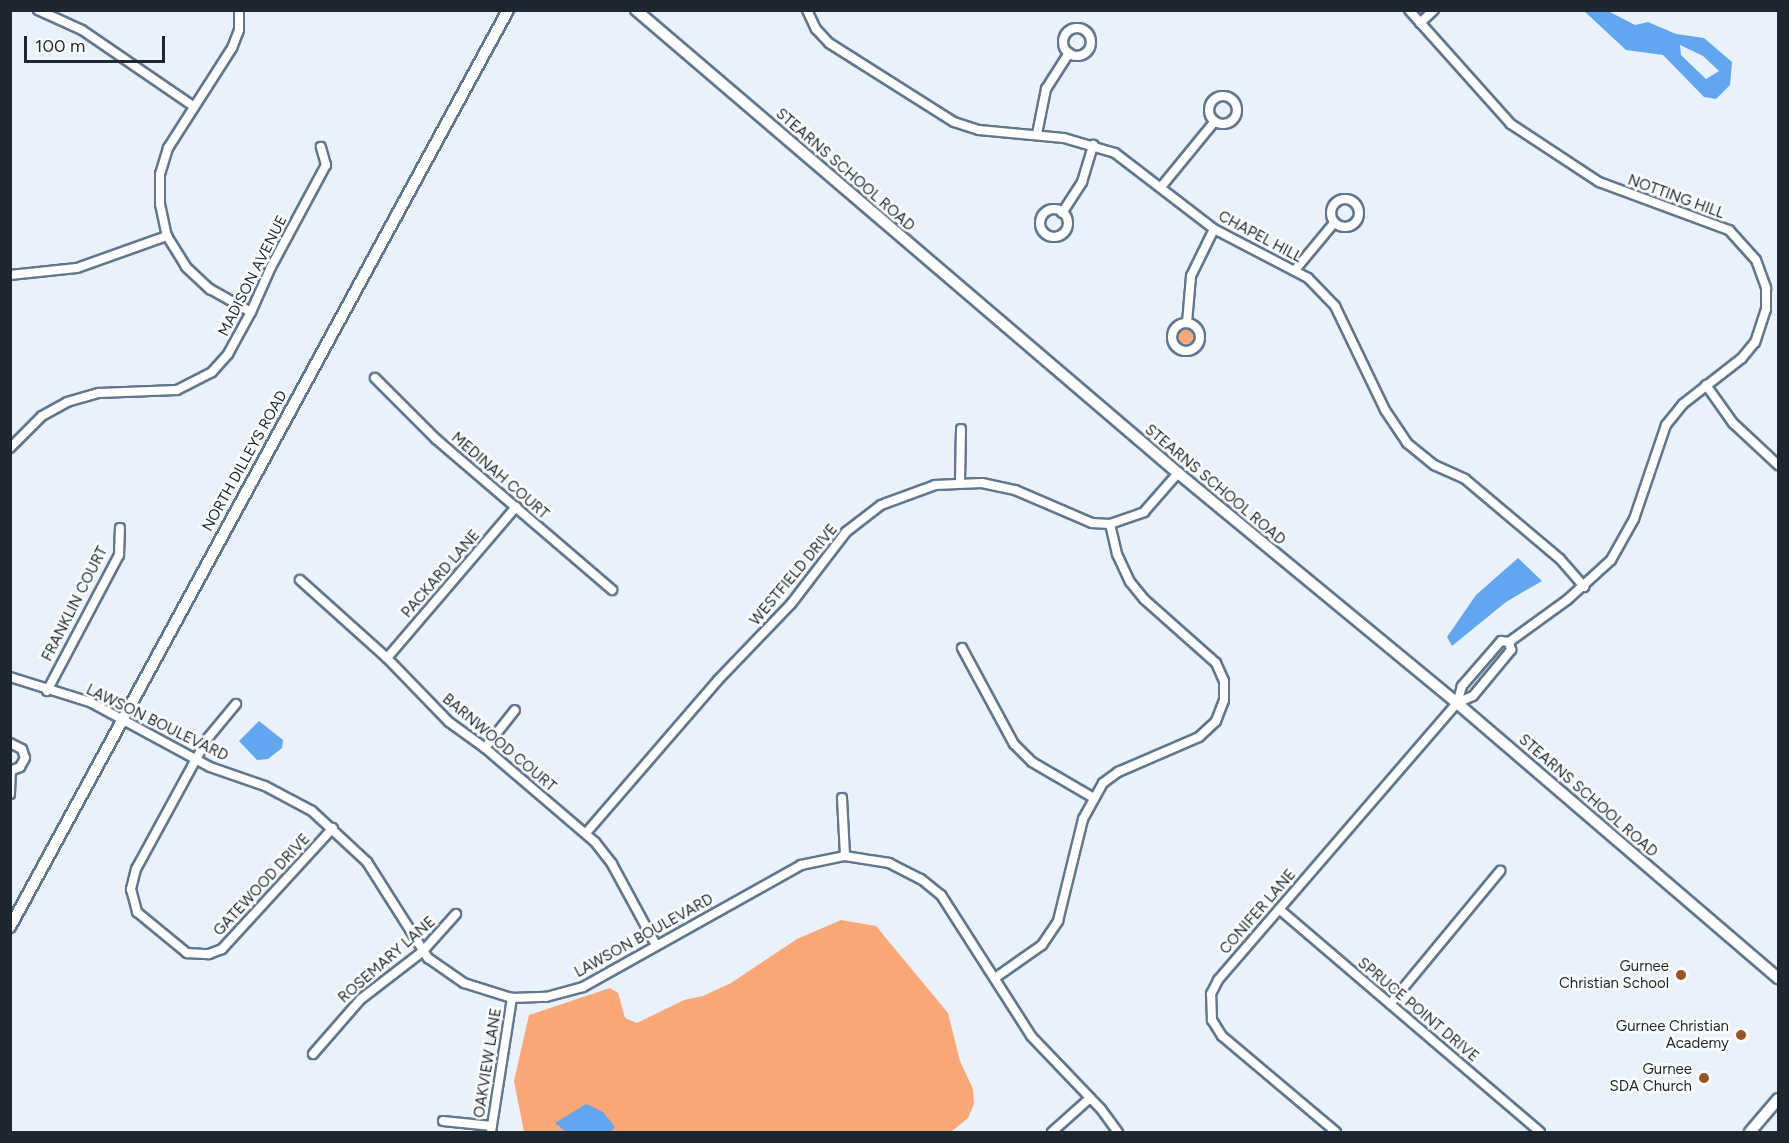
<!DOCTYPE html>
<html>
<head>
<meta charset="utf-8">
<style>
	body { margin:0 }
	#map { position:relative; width:1789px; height:1143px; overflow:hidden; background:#e8f1fc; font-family:Figtree,sans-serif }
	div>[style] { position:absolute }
	.green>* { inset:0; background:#faa776 }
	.round { border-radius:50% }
	.water>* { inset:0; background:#63a6f0 }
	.roads { filter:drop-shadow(2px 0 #62778e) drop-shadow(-2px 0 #62778e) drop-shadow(0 2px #62778e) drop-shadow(0 -2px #62778e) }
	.street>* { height:8px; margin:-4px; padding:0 4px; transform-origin:4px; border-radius:4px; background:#fff }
	.street>.ring { margin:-4px; padding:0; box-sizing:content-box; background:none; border:8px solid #fff; border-radius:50% }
	.secondary>* { height:10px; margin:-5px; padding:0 5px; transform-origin:5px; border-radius:5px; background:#fff }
	.dots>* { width:16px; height:16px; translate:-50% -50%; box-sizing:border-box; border:3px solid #fdfdfd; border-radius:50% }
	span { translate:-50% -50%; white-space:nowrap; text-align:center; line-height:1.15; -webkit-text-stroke:5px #fdfdfd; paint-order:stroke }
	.street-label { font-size:15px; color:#1e2730 }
	.poi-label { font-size:15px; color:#1e2730 }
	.right { translate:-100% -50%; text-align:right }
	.frame { position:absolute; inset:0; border:12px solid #1e2730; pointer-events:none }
	.scale { position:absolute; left:24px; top:36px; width:141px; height:27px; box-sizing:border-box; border:3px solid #1e2730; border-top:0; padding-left:8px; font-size:18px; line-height:21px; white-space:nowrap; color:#1e2730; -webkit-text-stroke:4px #fdfdfd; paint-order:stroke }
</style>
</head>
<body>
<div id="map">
	<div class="green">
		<div class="round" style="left:1178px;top:328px;width:16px;height:16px"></div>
		<div style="clip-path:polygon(841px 920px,876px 926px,948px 1013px,960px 1061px,973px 1089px,974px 1104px,968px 1118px,951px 1132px,524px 1132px,514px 1081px,529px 1015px,610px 988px,618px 993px,625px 1018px,637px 1023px,684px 1000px,703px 996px,731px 983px,797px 939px)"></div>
	</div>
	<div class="water">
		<div style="clip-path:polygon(evenodd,1584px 11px,1608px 11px,1635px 25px,1648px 22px,1676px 34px,1704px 38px,1732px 62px,1730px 85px,1716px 99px,1704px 97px,1663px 55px,1626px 50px,1584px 11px,1680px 45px,1703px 56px,1719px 71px,1706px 79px,1681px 55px,1680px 45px)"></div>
		<div style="clip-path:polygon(1518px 558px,1542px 581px,1506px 602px,1452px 646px,1447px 637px,1476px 595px)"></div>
		<div style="clip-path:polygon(259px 721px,283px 740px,282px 748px,268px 759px,257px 760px,239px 741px)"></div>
		<div style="clip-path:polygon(586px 1104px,603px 1112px,615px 1127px,610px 1132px,566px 1132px,555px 1123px)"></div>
	</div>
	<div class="roads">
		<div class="street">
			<div style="left:38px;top:10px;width:48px;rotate:24.4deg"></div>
			<div style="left:82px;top:30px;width:135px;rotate:34.4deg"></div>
			<div style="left:239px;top:10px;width:20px;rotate:90deg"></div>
			<div style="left:239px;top:30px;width:19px;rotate:111deg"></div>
			<div style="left:232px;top:48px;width:119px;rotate:122.6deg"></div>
			<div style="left:168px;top:148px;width:27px;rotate:107deg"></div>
			<div style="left:160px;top:174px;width:30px;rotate:90deg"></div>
			<div style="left:160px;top:204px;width:33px;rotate:78deg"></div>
			<div style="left:167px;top:236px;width:36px;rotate:58deg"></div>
			<div style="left:186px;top:267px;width:33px;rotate:43deg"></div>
			<div style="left:210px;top:289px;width:47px;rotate:29.3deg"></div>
			<div style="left:807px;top:10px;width:21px;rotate:65deg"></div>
			<div style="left:816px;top:29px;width:19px;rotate:47deg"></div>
			<div style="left:829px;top:43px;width:148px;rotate:32.3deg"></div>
			<div style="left:954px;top:122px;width:26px;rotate:18deg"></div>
			<div style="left:979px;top:130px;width:85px;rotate:5.4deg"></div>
			<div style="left:1064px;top:138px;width:53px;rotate:16.4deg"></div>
			<div style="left:1115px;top:153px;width:125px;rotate:37.5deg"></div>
			<div style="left:1214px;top:229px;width:106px;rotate:27.5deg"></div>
			<div style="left:1308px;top:278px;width:39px;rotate:46deg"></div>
			<div style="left:1335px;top:306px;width:115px;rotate:64.3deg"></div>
			<div style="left:1385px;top:410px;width:40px;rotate:56deg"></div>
			<div style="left:1407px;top:443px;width:35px;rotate:39deg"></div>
			<div style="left:1434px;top:465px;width:34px;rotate:24deg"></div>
			<div style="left:1465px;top:479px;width:124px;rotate:40.1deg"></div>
			<div style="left:1560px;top:559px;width:37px;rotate:49deg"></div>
			<div style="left:1409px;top:10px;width:153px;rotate:48.2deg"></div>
			<div style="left:1511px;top:124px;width:105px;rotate:33.4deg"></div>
			<div style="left:1599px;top:182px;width:139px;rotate:20.3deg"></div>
			<div style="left:1729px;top:230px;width:40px;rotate:48deg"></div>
			<div style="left:1756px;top:260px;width:30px;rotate:70deg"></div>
			<div style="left:1766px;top:288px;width:21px;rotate:90deg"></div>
			<div style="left:1766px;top:309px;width:35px;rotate:108deg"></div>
			<div style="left:1755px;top:342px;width:21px;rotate:129deg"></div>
			<div style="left:1742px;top:358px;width:75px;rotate:142.1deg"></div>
			<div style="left:1683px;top:404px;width:27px;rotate:129deg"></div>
			<div style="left:1666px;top:425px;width:99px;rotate:108.8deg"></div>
			<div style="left:1634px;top:519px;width:47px;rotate:119.3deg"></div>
			<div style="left:1611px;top:560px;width:59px;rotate:137.7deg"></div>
			<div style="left:1567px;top:600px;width:72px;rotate:144.1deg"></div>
			<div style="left:1509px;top:642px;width:8px;rotate:-173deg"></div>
			<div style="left:1501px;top:641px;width:60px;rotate:130.9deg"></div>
			<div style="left:1462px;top:686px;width:18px;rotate:106deg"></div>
			<div style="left:1420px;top:23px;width:19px;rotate:-43deg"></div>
			<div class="ring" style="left:1063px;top:28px;width:20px;height:20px"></div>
			<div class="ring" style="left:1209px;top:96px;width:20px;height:20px"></div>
			<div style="left:1037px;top:134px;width:46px;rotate:-78.7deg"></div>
			<div style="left:1046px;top:89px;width:43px;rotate:-57.4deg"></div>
			<div style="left:1161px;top:187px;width:85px;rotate:-50.7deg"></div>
			<div class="ring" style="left:1331px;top:199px;width:20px;height:20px"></div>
			<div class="ring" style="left:1040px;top:209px;width:20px;height:20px"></div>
			<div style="left:1062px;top:213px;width:37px;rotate:-57deg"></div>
			<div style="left:1082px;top:182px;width:39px;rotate:-73deg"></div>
			<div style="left:1295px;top:270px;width:61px;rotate:-50.3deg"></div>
			<div style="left:10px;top:275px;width:67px;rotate:-6deg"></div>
			<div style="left:77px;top:268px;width:96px;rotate:-19.6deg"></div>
			<div style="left:1187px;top:323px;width:47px;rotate:-85.1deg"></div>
			<div style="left:1191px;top:276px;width:52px;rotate:-63.9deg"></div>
			<div class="ring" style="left:1172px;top:323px;width:20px;height:20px"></div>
			<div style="left:375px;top:378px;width:86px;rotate:45deg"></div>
			<div style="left:436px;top:439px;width:232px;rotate:40.6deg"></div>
			<div style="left:1706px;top:385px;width:47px;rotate:54.6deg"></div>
			<div style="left:1733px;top:423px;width:62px;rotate:43deg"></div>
			<div style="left:10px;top:448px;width:45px;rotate:-45deg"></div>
			<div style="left:42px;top:416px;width:29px;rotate:-29deg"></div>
			<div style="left:67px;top:402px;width:33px;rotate:-16deg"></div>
			<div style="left:99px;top:393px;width:78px;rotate:-2.2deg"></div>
			<div style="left:177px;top:390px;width:39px;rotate:-27deg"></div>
			<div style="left:212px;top:372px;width:24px;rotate:-48deg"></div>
			<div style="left:228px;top:354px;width:48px;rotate:-61.3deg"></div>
			<div style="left:251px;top:312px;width:49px;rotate:-66deg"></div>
			<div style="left:271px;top:267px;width:116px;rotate:-61.7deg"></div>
			<div style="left:326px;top:165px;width:19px;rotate:-106deg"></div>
			<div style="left:960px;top:481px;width:52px;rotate:-88.9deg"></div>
			<div style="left:300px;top:580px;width:117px;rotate:41.9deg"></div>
			<div style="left:387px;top:658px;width:89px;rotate:45.9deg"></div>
			<div style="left:449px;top:722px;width:44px;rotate:35.8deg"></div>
			<div style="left:485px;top:748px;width:145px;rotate:40.5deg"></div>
			<div style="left:595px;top:842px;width:28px;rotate:52deg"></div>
			<div style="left:612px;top:864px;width:92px;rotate:61.5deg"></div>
			<div style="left:962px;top:648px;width:109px;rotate:61.6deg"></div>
			<div style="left:1014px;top:744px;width:25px;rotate:45deg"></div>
			<div style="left:1032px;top:762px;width:69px;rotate:30.3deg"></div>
			<div style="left:387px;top:658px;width:199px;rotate:-49.5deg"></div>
			<div style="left:10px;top:677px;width:84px;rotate:17.4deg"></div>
			<div style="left:90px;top:702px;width:136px;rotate:28.4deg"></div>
			<div style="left:210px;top:767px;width:58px;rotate:19.1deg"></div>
			<div style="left:265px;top:786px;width:53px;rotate:28deg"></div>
			<div style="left:312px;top:811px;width:75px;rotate:42.8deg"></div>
			<div style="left:367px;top:862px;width:114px;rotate:57.6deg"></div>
			<div style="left:428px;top:958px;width:44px;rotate:34.8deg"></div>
			<div style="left:464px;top:983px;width:50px;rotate:17.4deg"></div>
			<div style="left:512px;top:998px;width:34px;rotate:-2deg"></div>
			<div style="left:546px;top:997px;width:38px;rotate:-15deg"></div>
			<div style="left:583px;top:987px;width:250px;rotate:-29.2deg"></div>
			<div style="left:801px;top:865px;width:45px;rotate:-11.6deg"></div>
			<div style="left:845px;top:856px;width:45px;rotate:9deg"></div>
			<div style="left:889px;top:863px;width:36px;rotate:27deg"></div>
			<div style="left:921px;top:879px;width:26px;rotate:39deg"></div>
			<div style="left:941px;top:895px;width:167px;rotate:57.4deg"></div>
			<div style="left:1031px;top:1036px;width:101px;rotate:46.2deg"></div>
			<div style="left:1101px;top:1109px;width:29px;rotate:54deg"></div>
			<div style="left:47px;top:691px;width:154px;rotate:-62.1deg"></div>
			<div style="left:119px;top:555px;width:27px;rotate:-88deg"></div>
			<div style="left:236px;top:704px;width:45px;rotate:129.6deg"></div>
			<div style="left:207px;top:739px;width:148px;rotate:118.6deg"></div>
			<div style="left:136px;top:869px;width:21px;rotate:104deg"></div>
			<div style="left:131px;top:889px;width:24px;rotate:75deg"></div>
			<div style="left:137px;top:912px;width:65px;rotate:39.4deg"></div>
			<div style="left:187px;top:953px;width:22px;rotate:3deg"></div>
			<div style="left:209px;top:954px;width:14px;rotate:-21deg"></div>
			<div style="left:222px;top:949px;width:164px;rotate:-47.5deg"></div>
			<div style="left:10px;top:743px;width:13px;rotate:27deg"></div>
			<div style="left:22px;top:749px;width:9px;rotate:72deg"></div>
			<div style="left:25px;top:758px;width:10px;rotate:119deg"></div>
			<div style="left:20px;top:767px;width:11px;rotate:158deg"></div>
			<div style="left:485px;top:748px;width:48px;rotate:-51.7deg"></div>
			<div style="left:10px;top:794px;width:23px;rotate:-88deg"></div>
			<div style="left:842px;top:798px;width:58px;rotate:87deg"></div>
			<div style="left:586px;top:833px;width:202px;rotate:-49.2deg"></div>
			<div style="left:718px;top:680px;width:105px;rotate:-46.2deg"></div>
			<div style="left:791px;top:604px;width:91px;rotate:-52.6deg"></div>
			<div style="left:846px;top:532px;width:44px;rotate:-37.6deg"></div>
			<div style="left:881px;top:505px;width:58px;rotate:-20.3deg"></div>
			<div style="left:935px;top:485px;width:47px;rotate:-2.4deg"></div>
			<div style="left:982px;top:483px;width:34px;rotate:12deg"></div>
			<div style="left:1015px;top:490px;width:84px;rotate:23.2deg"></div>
			<div style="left:1092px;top:523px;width:18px;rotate:3deg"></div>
			<div style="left:1110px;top:524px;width:36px;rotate:-19deg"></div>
			<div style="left:1144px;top:512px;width:52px;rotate:-48.9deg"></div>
			<div style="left:1279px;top:909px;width:343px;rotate:40.5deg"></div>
			<div style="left:995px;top:978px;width:57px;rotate:-35.1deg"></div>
			<div style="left:1042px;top:945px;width:29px;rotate:-56deg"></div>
			<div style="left:1058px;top:921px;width:105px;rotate:-76.2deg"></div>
			<div style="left:1083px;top:819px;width:41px;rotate:-60.9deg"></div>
			<div style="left:1103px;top:783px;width:19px;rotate:-36deg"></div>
			<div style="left:1118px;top:772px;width:88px;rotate:-23.4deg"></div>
			<div style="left:1199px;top:737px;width:23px;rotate:-43deg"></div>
			<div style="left:1216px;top:721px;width:22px;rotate:-69deg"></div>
			<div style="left:1224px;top:700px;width:19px;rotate:-90deg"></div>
			<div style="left:1224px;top:681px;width:20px;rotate:-114deg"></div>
			<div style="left:1216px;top:663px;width:96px;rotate:-138.4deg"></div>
			<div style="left:1144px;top:599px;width:22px;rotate:-129deg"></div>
			<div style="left:1130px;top:582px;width:31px;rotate:-115deg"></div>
			<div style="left:1117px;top:554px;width:31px;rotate:-103deg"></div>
			<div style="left:1390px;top:1004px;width:173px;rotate:-50.4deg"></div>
			<div style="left:313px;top:1054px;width:73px;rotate:-48.9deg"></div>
			<div style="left:361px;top:999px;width:77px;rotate:-37.6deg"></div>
			<div style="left:422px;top:952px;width:51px;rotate:-48.2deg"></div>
			<div style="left:443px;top:1121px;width:49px;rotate:5.8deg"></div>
			<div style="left:491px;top:1132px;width:136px;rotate:-81.1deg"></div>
			<div style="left:1052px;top:1132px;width:51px;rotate:-41.8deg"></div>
			<div style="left:1336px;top:1132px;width:149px;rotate:-139.9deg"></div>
			<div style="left:1222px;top:1036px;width:19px;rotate:-122deg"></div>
			<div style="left:1212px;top:1020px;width:26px;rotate:-92deg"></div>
			<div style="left:1211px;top:994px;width:16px;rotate:-63deg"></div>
			<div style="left:1218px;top:980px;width:366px;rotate:-49.2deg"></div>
			<div style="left:1457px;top:703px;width:17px;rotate:-24deg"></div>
			<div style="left:1473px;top:696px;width:60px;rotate:-50.4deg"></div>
			<div style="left:1511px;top:650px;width:8px;rotate:-104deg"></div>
		</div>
		<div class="secondary">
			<div style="left:636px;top:10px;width:713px;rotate:40.51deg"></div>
			<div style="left:1178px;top:473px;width:362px;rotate:39.5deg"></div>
			<div style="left:1457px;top:703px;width:423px;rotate:40.6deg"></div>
			<div style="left:10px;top:927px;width:1044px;rotate:-61.49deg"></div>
			<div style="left:1750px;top:1132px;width:43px;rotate:-49.7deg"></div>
		</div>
	</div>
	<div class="dots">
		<div style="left:1681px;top:975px;background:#985427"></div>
		<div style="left:1741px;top:1035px;background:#985427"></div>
		<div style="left:1704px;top:1078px;background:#985427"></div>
	</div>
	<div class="street-label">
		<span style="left:845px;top:170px;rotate:41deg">STEARNS SCHOOL ROAD</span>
		<span style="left:1676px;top:197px;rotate:20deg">NOTTING HILL</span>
		<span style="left:1260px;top:237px;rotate:28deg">CHAPEL HILL</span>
		<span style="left:253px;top:276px;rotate:-63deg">MADISON AVENUE</span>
		<span style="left:245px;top:461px;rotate:-61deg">NORTH DILLEYS ROAD</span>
		<span style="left:500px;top:476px;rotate:41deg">MEDINAH COURT</span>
		<span style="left:1215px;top:485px;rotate:40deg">STEARNS SCHOOL ROAD</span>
		<span style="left:441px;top:574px;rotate:-49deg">PACKARD LANE</span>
		<span style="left:794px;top:575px;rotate:-50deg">WESTFIELD DRIVE</span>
		<span style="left:75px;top:604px;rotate:-63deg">FRANKLIN COURT</span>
		<span style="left:157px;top:723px;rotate:26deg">LAWSON BOULEVARD</span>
		<span style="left:499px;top:743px;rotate:40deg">BARNWOOD COURT</span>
		<span style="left:1588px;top:796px;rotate:41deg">STEARNS SCHOOL ROAD</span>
		<span style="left:262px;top:885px;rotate:-47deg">GATEWOOD DRIVE</span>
		<span style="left:1258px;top:912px;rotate:-49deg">CONIFER LANE</span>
		<span style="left:644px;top:936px;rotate:-29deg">LAWSON BOULEVARD</span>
		<span style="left:387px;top:960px;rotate:-41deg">ROSEMARY LANE</span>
		<span style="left:1418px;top:1010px;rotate:40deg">SPRUCE POINT DRIVE</span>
		<span style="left:488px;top:1063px;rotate:-81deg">OAKVIEW LANE</span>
	</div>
	<div class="poi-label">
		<span class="right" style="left:1669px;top:975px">Gurnee<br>Christian School</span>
		<span class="right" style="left:1729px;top:1035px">Gurnee Christian<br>Academy</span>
		<span class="right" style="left:1692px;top:1078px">Gurnee<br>SDA Church</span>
	</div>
	<div class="frame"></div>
	<div class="scale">100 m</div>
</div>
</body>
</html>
